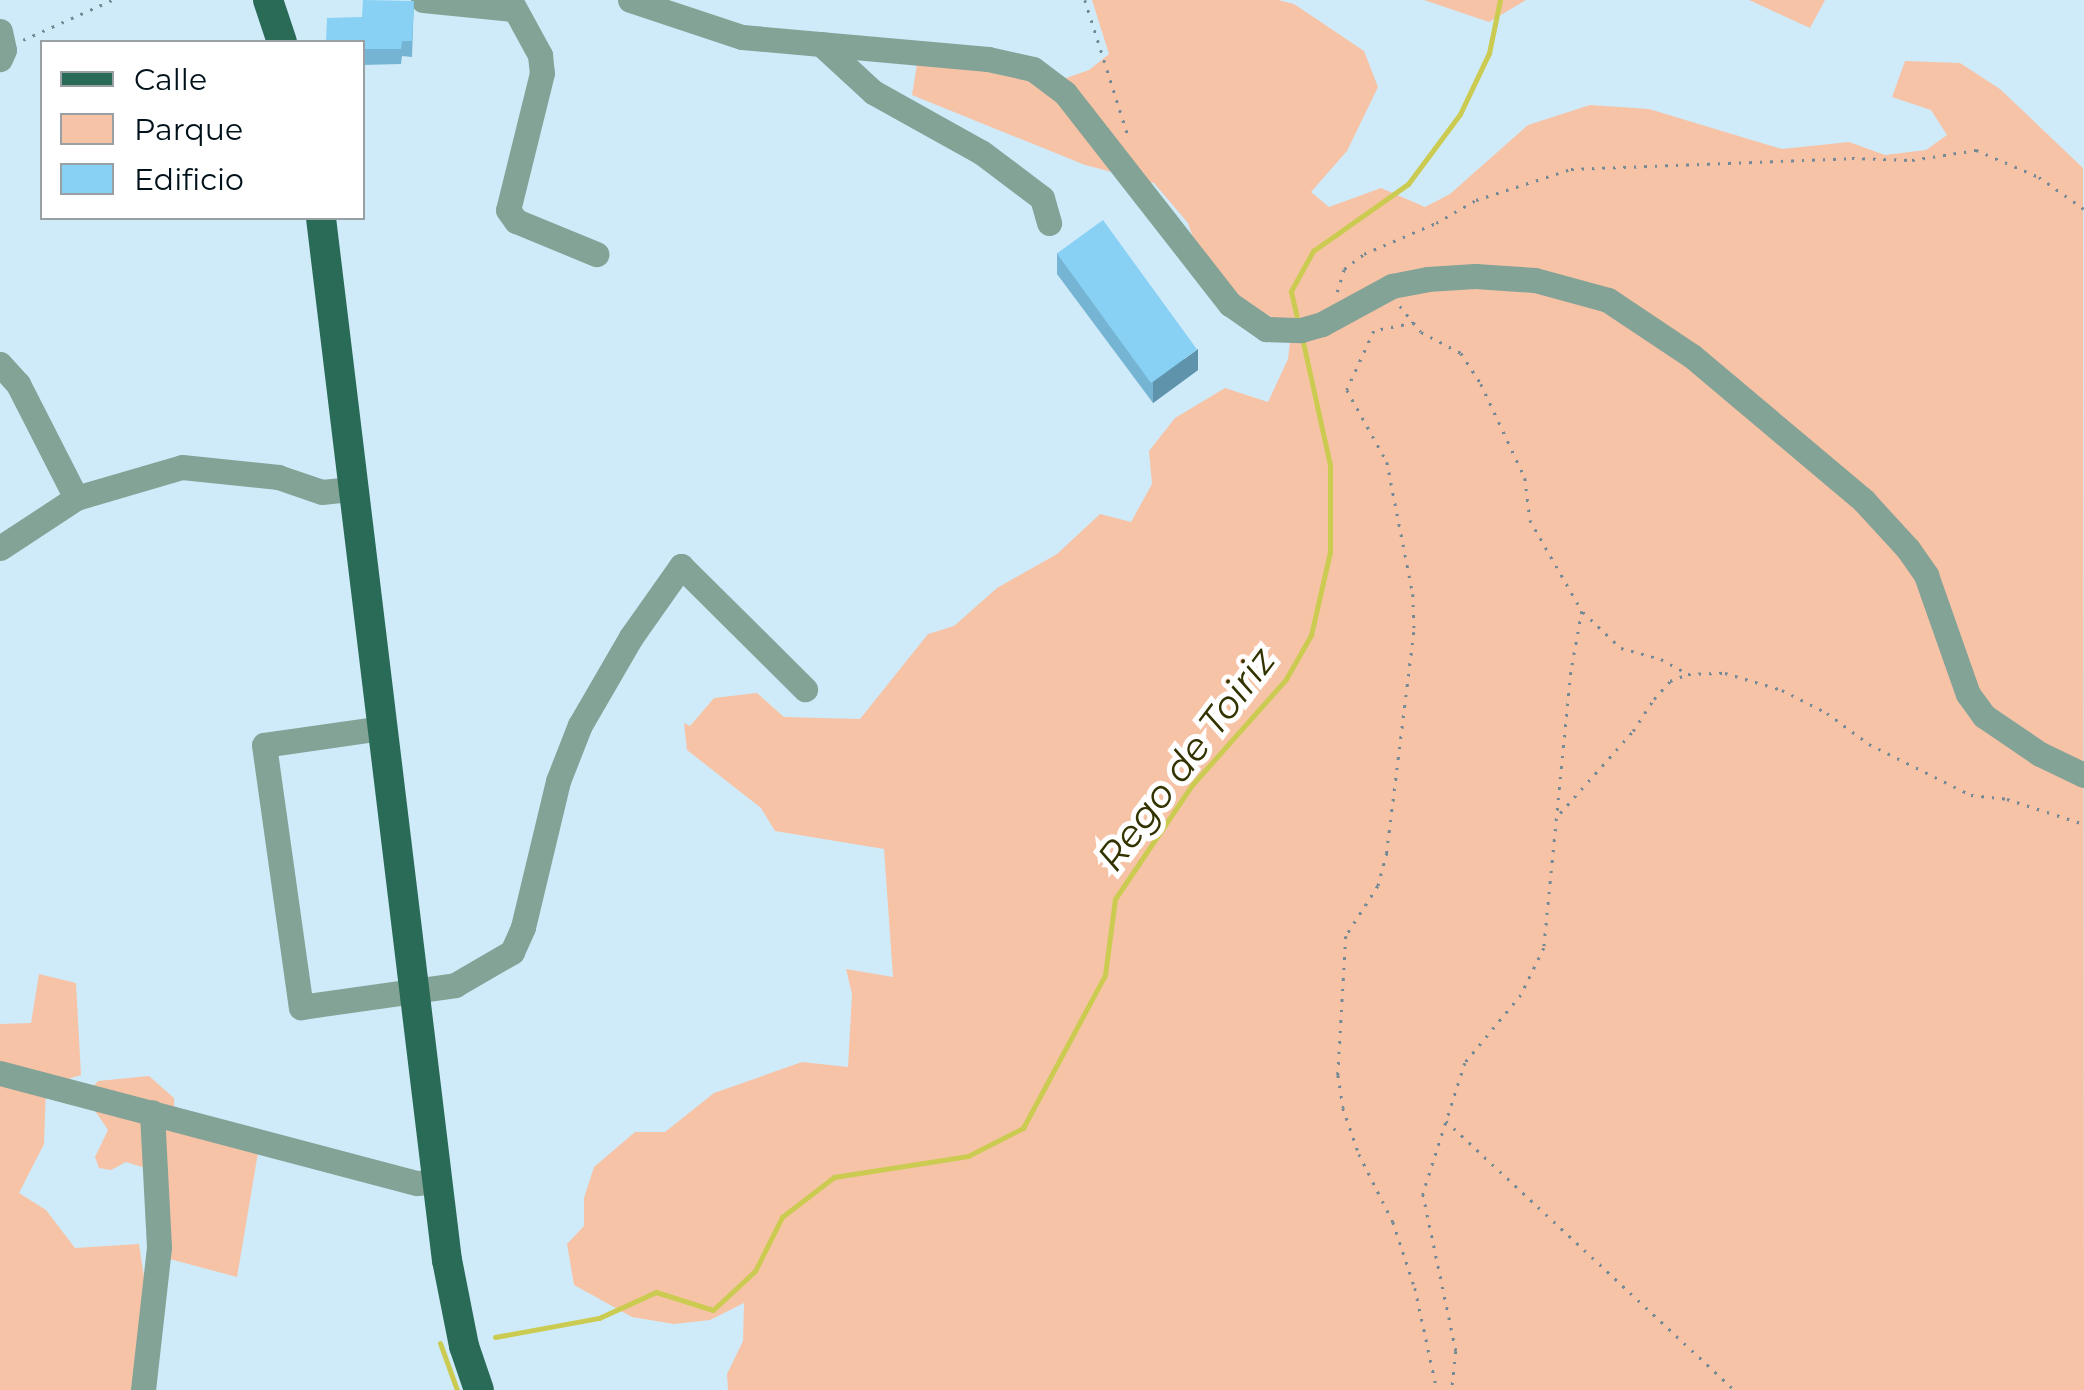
<!DOCTYPE html>
<html>
<head>
<meta charset="utf-8">
<style>
	body { margin:0 }
	#map { position:relative; width:2084px; height:1390px; overflow:hidden; background:#cfebf9; font-family:Montserrat,sans-serif }
	div>[style] { position:absolute }
	.green>* { inset:0; background:#f7c3a7 }
	.stream>* { height:5px; margin:-2.5px; padding:0 2.5px; transform-origin:2.5px; border-radius:2.5px; background:#cbcb52 }
	.path>* { height:2.5px; margin-top:-1.25px; transform-origin:0; background:repeating-linear-gradient(90deg,#738a96 0 2.5px,transparent 0 10.5px) }
	.minor>* { height:25px; margin:-12.5px; padding:0 12.5px; transform-origin:12.5px; border-radius:12.5px; background:#83a397 }
	.major>* { height:30px; margin:-15px; padding:0 15px; transform-origin:15px; border-radius:15px; background:#2a6b57 }
	.wall>* { inset:0; background:#75b4d2 }
	.shaded-wall>* { inset:0; background:#5f92ab }
	.building>* { inset:0; background:#88d1f4; transform-origin:0 0 }
	span { translate:-50% -50%; white-space:nowrap; text-align:center; line-height:1.15; -webkit-text-stroke:10px #fff; paint-order:stroke }
	.water-label { font-size:38px; color:#330; font-style:italic }
	.legend { position:absolute; left:40px; top:40px; width:325px; height:180px; box-sizing:border-box; background:#fff; border:2px solid #99a0a3; margin:0; padding:12px 18px; list-style:none; font-size:30px; color:#00111a }
	.legend li { display:flex; align-items:center; gap:20px; height:50px }
	.legend b { width:50px; border:2px solid #99a0a3 }
</style>
</head>
<body>
<div id="map">
	<div class="green">
		<div style="clip-path:polygon(1092px 0,1278px 0,1294px 4px,1364px 51px,1378px 87px,1347px 151px,1311px 192px,1329px 207px,1381px 188px,1425px 207px,1450px 194px,1528px 125px,1590px 105px,1649px 109px,1782px 149px,1849px 142px,1885px 155px,1926px 150px,1947px 135px,1931px 110px,1892px 97px,1905px 61px,1960px 63px,2000px 89px,2083px 168px,2084px 1390px,728px 1390px,727px 1374px,743px 1341px,744px 1303px,710px 1320px,674px 1324px,632px 1317px,574px 1285px,567px 1244px,584px 1226px,584px 1198px,594px 1167px,635px 1132px,665px 1132px,714px 1093px,802px 1062px,848px 1067px,852px 994px,846px 969px,893px 977px,884px 849px,775px 831px,761px 808px,687px 750px,684px 723px,690px 726px,714px 698px,757px 693px,784px 717px,860px 719px,928px 634px,954px 626px,997px 588px,1057px 554px,1100px 514px,1131px 522px,1152px 484px,1149px 451px,1175px 418px,1225px 388px,1268px 402px,1288px 359px,1292px 325px,1264px 314px,1223px 288px,1200px 258px,1188px 223px,1154px 183px,1085px 165px,912px 95px,917px 64px,972px 64px,1055px 82px,1089px 70px,1109px 54px)"></div>
		<div style="clip-path:polygon(1424px 0,1526px 0,1489px 22px)"></div>
		<div style="clip-path:polygon(1749px 0,1825px 0,1810px 28px)"></div>
		<div style="clip-path:polygon(39px 974px,76px 983px,81px 1075px,46px 1086px,44px 1144px,19px 1193px,46px 1210px,75px 1248px,139px 1244px,149px 1310px,132px 1390px,0 1390px,0 1024px,31px 1023px)"></div>
		<div style="clip-path:polygon(149px 1076px,174px 1098px,175px 1128px,260px 1141px,237px 1277px,166px 1258px,155px 1171px,126px 1162px,111px 1170px,99px 1168px,95px 1157px,108px 1130px,85px 1096px,98px 1081px)"></div>
	</div>
	<div class="stream">
		<div style="left:1298px;top:322px;width:32px;rotate:-103deg"></div>
		<div style="left:1291px;top:291px;width:46px;rotate:-61.2deg"></div>
		<div style="left:1313px;top:251px;width:116px;rotate:-35.2deg"></div>
		<div style="left:1408px;top:184px;width:87px;rotate:-53.4deg"></div>
		<div style="left:1460px;top:114px;width:68px;rotate:-64.6deg"></div>
		<div style="left:1489px;top:53px;width:54px;rotate:-78.3deg"></div>
		<div style="left:495px;top:1337px;width:106px;rotate:-10.4deg"></div>
		<div style="left:599px;top:1318px;width:63px;rotate:-24.5deg"></div>
		<div style="left:656px;top:1292px;width:60px;rotate:17.5deg"></div>
		<div style="left:713px;top:1310px;width:57px;rotate:-42.9deg"></div>
		<div style="left:755px;top:1271px;width:60px;rotate:-63.4deg"></div>
		<div style="left:782px;top:1217px;width:66px;rotate:-37.6deg"></div>
		<div style="left:834px;top:1177px;width:136px;rotate:-8.9deg"></div>
		<div style="left:968px;top:1156px;width:62px;rotate:-27deg"></div>
		<div style="left:1023px;top:1128px;width:174px;rotate:-61.8deg"></div>
		<div style="left:1105px;top:975px;width:77px;rotate:-82.5deg"></div>
		<div style="left:1115px;top:899px;width:138px;rotate:-56deg"></div>
		<div style="left:1192px;top:785px;width:142px;rotate:-48.4deg"></div>
		<div style="left:1286px;top:679px;width:51px;rotate:-60.4deg"></div>
		<div style="left:1311px;top:635px;width:85px;rotate:-77.1deg"></div>
		<div style="left:1330px;top:552px;width:87px;rotate:-90deg"></div>
		<div style="left:1330px;top:465px;width:130px;rotate:-102.4deg"></div>
		<div style="left:440px;top:1343px;width:50px;rotate:70.1deg"></div>
	</div>
	<div class="path">
		<div style="left:1085px;top:0;width:146px;rotate:72.4deg"></div>
		<div style="left:23px;top:40px;width:98px;rotate:-24.2deg"></div>
		<div style="left:1337px;top:292px;width:24px;rotate:-73deg"></div>
		<div style="left:1344px;top:269px;width:25px;rotate:-37deg"></div>
		<div style="left:1364px;top:254px;width:78px;rotate:-23.3deg"></div>
		<div style="left:1436px;top:223px;width:46px;rotate:-29.9deg"></div>
		<div style="left:1476px;top:200px;width:100px;rotate:-18.1deg"></div>
		<div style="left:1571px;top:169px;width:281px;rotate:-2.2deg"></div>
		<div style="left:1852px;top:158px;width:60px;rotate:1.9deg"></div>
		<div style="left:1912px;top:160px;width:65px;rotate:-8.9deg"></div>
		<div style="left:1976px;top:150px;width:69px;rotate:23.2deg"></div>
		<div style="left:2039px;top:177px;width:55px;rotate:35.4deg"></div>
		<div style="left:1400px;top:306px;width:33px;rotate:51deg"></div>
		<div style="left:1421px;top:332px;width:45px;rotate:27.7deg"></div>
		<div style="left:1461px;top:353px;width:37px;rotate:57deg"></div>
		<div style="left:1481px;top:384px;width:104px;rotate:64.9deg"></div>
		<div style="left:1525px;top:478px;width:42px;rotate:83.2deg"></div>
		<div style="left:1530px;top:520px;width:105px;rotate:60.3deg"></div>
		<div style="left:1582px;top:611px;width:62px;rotate:100.2deg"></div>
		<div style="left:1571px;top:672px;width:277px;rotate:95.6deg"></div>
		<div style="left:1544px;top:948px;width:52px;rotate:116.1deg"></div>
		<div style="left:1521px;top:995px;width:88px;rotate:129.5deg"></div>
		<div style="left:1465px;top:1063px;width:138px;rotate:107.8deg"></div>
		<div style="left:1423px;top:1194px;width:160px;rotate:78.1deg"></div>
		<div style="left:1456px;top:1351px;width:39px;rotate:96deg"></div>
		<div style="left:1414px;top:323px;width:41px;rotate:168.7deg"></div>
		<div style="left:1374px;top:331px;width:65px;rotate:114.6deg"></div>
		<div style="left:1347px;top:390px;width:82px;rotate:60.9deg"></div>
		<div style="left:1387px;top:462px;width:135px;rotate:78.9deg"></div>
		<div style="left:1413px;top:594px;width:38px;rotate:88deg"></div>
		<div style="left:1414px;top:632px;width:223px;rotate:97deg"></div>
		<div style="left:1387px;top:853px;width:34px;rotate:105deg"></div>
		<div style="left:1378px;top:886px;width:59px;rotate:122.6deg"></div>
		<div style="left:1346px;top:936px;width:139px;rotate:93.3deg"></div>
		<div style="left:1338px;top:1075px;width:33px;rotate:81deg"></div>
		<div style="left:1343px;top:1108px;width:49px;rotate:70.8deg"></div>
		<div style="left:1359px;top:1154px;width:76px;rotate:63.4deg"></div>
		<div style="left:1393px;top:1222px;width:70px;rotate:71.6deg"></div>
		<div style="left:1415px;top:1288px;width:104px;rotate:77.8deg"></div>
		<div style="left:1583px;top:612px;width:52px;rotate:43.5deg"></div>
		<div style="left:1621px;top:648px;width:41px;rotate:15.4deg"></div>
		<div style="left:1661px;top:659px;width:31px;rotate:29deg"></div>
		<div style="left:1688px;top:674px;width:37px;rotate:-2deg"></div>
		<div style="left:1725px;top:673px;width:59px;rotate:16.6deg"></div>
		<div style="left:1782px;top:690px;width:51px;rotate:27.1deg"></div>
		<div style="left:1827px;top:713px;width:52px;rotate:36.4deg"></div>
		<div style="left:1869px;top:744px;width:114px;rotate:26.6deg"></div>
		<div style="left:1971px;top:795px;width:36px;rotate:6deg"></div>
		<div style="left:2007px;top:799px;width:81px;rotate:18deg"></div>
		<div style="left:1560px;top:813px;width:110px;rotate:-48.3deg"></div>
		<div style="left:1633px;top:731px;width:38px;rotate:-57deg"></div>
		<div style="left:1654px;top:699px;width:24px;rotate:-48deg"></div>
		<div style="left:1670px;top:681px;width:19px;rotate:-21deg"></div>
		<div style="left:1446px;top:1121px;width:394px;rotate:43deg"></div>
	</div>
	<div class="minor">
		<div style="left:423px;top:0;width:89px;rotate:5.8deg"></div>
		<div style="left:510px;top:0;width:63px;rotate:61.4deg"></div>
		<div style="left:540px;top:55px;width:18px;rotate:84deg"></div>
		<div style="left:542px;top:73px;width:141px;rotate:103.9deg"></div>
		<div style="left:508px;top:210px;width:14px;rotate:54deg"></div>
		<div style="left:516px;top:221px;width:87px;rotate:22.4deg"></div>
		<div style="left:630px;top:0;width:118px;rotate:18.3deg"></div>
		<div style="left:742px;top:37px;width:247px;rotate:5.1deg"></div>
		<div style="left:988px;top:59px;width:46px;rotate:12.5deg"></div>
		<div style="left:1033px;top:69px;width:40px;rotate:37deg"></div>
		<div style="left:1065px;top:93px;width:268px;rotate:52deg"></div>
		<div style="left:1230px;top:304px;width:44px;rotate:34.8deg"></div>
		<div style="left:1266px;top:329px;width:35px;rotate:2deg"></div>
		<div style="left:1301px;top:330px;width:22px;rotate:-16deg"></div>
		<div style="left:1322px;top:324px;width:80px;rotate:-28.5deg"></div>
		<div style="left:1392px;top:286px;width:36px;rotate:-11deg"></div>
		<div style="left:1427px;top:279px;width:48px;rotate:-3.6deg"></div>
		<div style="left:1475px;top:276px;width:60px;rotate:3.8deg"></div>
		<div style="left:1535px;top:280px;width:76px;rotate:15.3deg"></div>
		<div style="left:1608px;top:300px;width:101px;rotate:33.7deg"></div>
		<div style="left:1692px;top:356px;width:225px;rotate:40.1deg"></div>
		<div style="left:1864px;top:501px;width:65px;rotate:47.5deg"></div>
		<div style="left:1908px;top:549px;width:32px;rotate:55deg"></div>
		<div style="left:1926px;top:575px;width:126px;rotate:70.6deg"></div>
		<div style="left:1968px;top:694px;width:27px;rotate:54deg"></div>
		<div style="left:1984px;top:716px;width:68px;rotate:34.2deg"></div>
		<div style="left:2040px;top:754px;width:49px;rotate:25.5deg"></div>
		<div style="left:0;top:31px;width:19px;rotate:78deg"></div>
		<div style="left:4px;top:50px;width:10px;rotate:114deg"></div>
		<div style="left:821px;top:44px;width:71px;rotate:42.7deg"></div>
		<div style="left:873px;top:92px;width:124px;rotate:29.1deg"></div>
		<div style="left:981px;top:152px;width:76px;rotate:37deg"></div>
		<div style="left:1042px;top:198px;width:26px;rotate:74deg"></div>
		<div style="left:0;top:364px;width:27px;rotate:48deg"></div>
		<div style="left:18px;top:384px;width:128px;rotate:63deg"></div>
		<div style="left:0;top:548px;width:91px;rotate:-33.3deg"></div>
		<div style="left:76px;top:498px;width:110px;rotate:-16.3deg"></div>
		<div style="left:182px;top:467px;width:97px;rotate:5.9deg"></div>
		<div style="left:278px;top:477px;width:46px;rotate:18.8deg"></div>
		<div style="left:322px;top:492px;width:30px;rotate:-6deg"></div>
		<div style="left:382px;top:728px;width:119px;rotate:171.8deg"></div>
		<div style="left:264px;top:745px;width:265px;rotate:82deg"></div>
		<div style="left:301px;top:1007px;width:156px;rotate:-8.1deg"></div>
		<div style="left:455px;top:985px;width:66px;rotate:-30.1deg"></div>
		<div style="left:512px;top:952px;width:27px;rotate:-66deg"></div>
		<div style="left:523px;top:927px;width:150px;rotate:-76.5deg"></div>
		<div style="left:558px;top:781px;width:60px;rotate:-68.6deg"></div>
		<div style="left:580px;top:725px;width:102px;rotate:-59.9deg"></div>
		<div style="left:631px;top:637px;width:87px;rotate:-54.8deg"></div>
		<div style="left:681px;top:566px;width:175px;rotate:44.8deg"></div>
		<div style="left:0;top:1073px;width:431px;rotate:14.8deg"></div>
		<div style="left:417px;top:1183px;width:21px;rotate:-5deg"></div>
		<div style="left:143px;top:1390px;width:144px;rotate:-83.6deg"></div>
		<div style="left:159px;top:1247px;width:135px;rotate:-93deg"></div>
	</div>
	<div class="major">
		<div style="left:268px;top:0;width:44px;rotate:71.6deg"></div>
		<div style="left:321px;top:218px;width:1050px;rotate:83.11deg"></div>
		<div style="left:447px;top:1260px;width:88px;rotate:78.8deg"></div>
		<div style="left:464px;top:1346px;width:46px;rotate:71.2deg"></div>
	</div>
	<div class="wall">
		<div style="clip-path:polygon(414px 1px,412px 57px,402px 56px,401px 64px,362px 65px,362px 17px)"></div>
		<div style="clip-path:polygon(1057px 253px,1198px 370px,1153px 403px,1057px 274px)"></div>
	</div>
	<div class="shaded-wall">
		<div style="clip-path:polygon(1198px 349px,1198px 370px,1153px 403px,1153px 382px)"></div>
	</div>
	<div class="building">
		<div style="clip-path:polygon(363px 0,414px 1px,412px 41px,402px 41px,401px 49px,362px 49px,362px 42px,326px 42px,327px 18px,362px 17px)"></div>
		<div style="left:1103px;top:220px;width:160px;height:57px;rotate:54deg"></div>
	</div>
	<div class="water-label">
		<span style="left:1186px;top:759px;rotate:-53deg">Rego de Toiriz</span>
	</div>
	<ul class="legend">
	<li><b style="height:12px;background:#2a6b57"></b>Calle</li>
	<li><b style="height:28px;background:#f7c3a7"></b>Parque</li>
	<li><b style="height:28px;background:#88d1f4"></b>Edificio</li>
	</ul>
</div>
</body>
</html>
